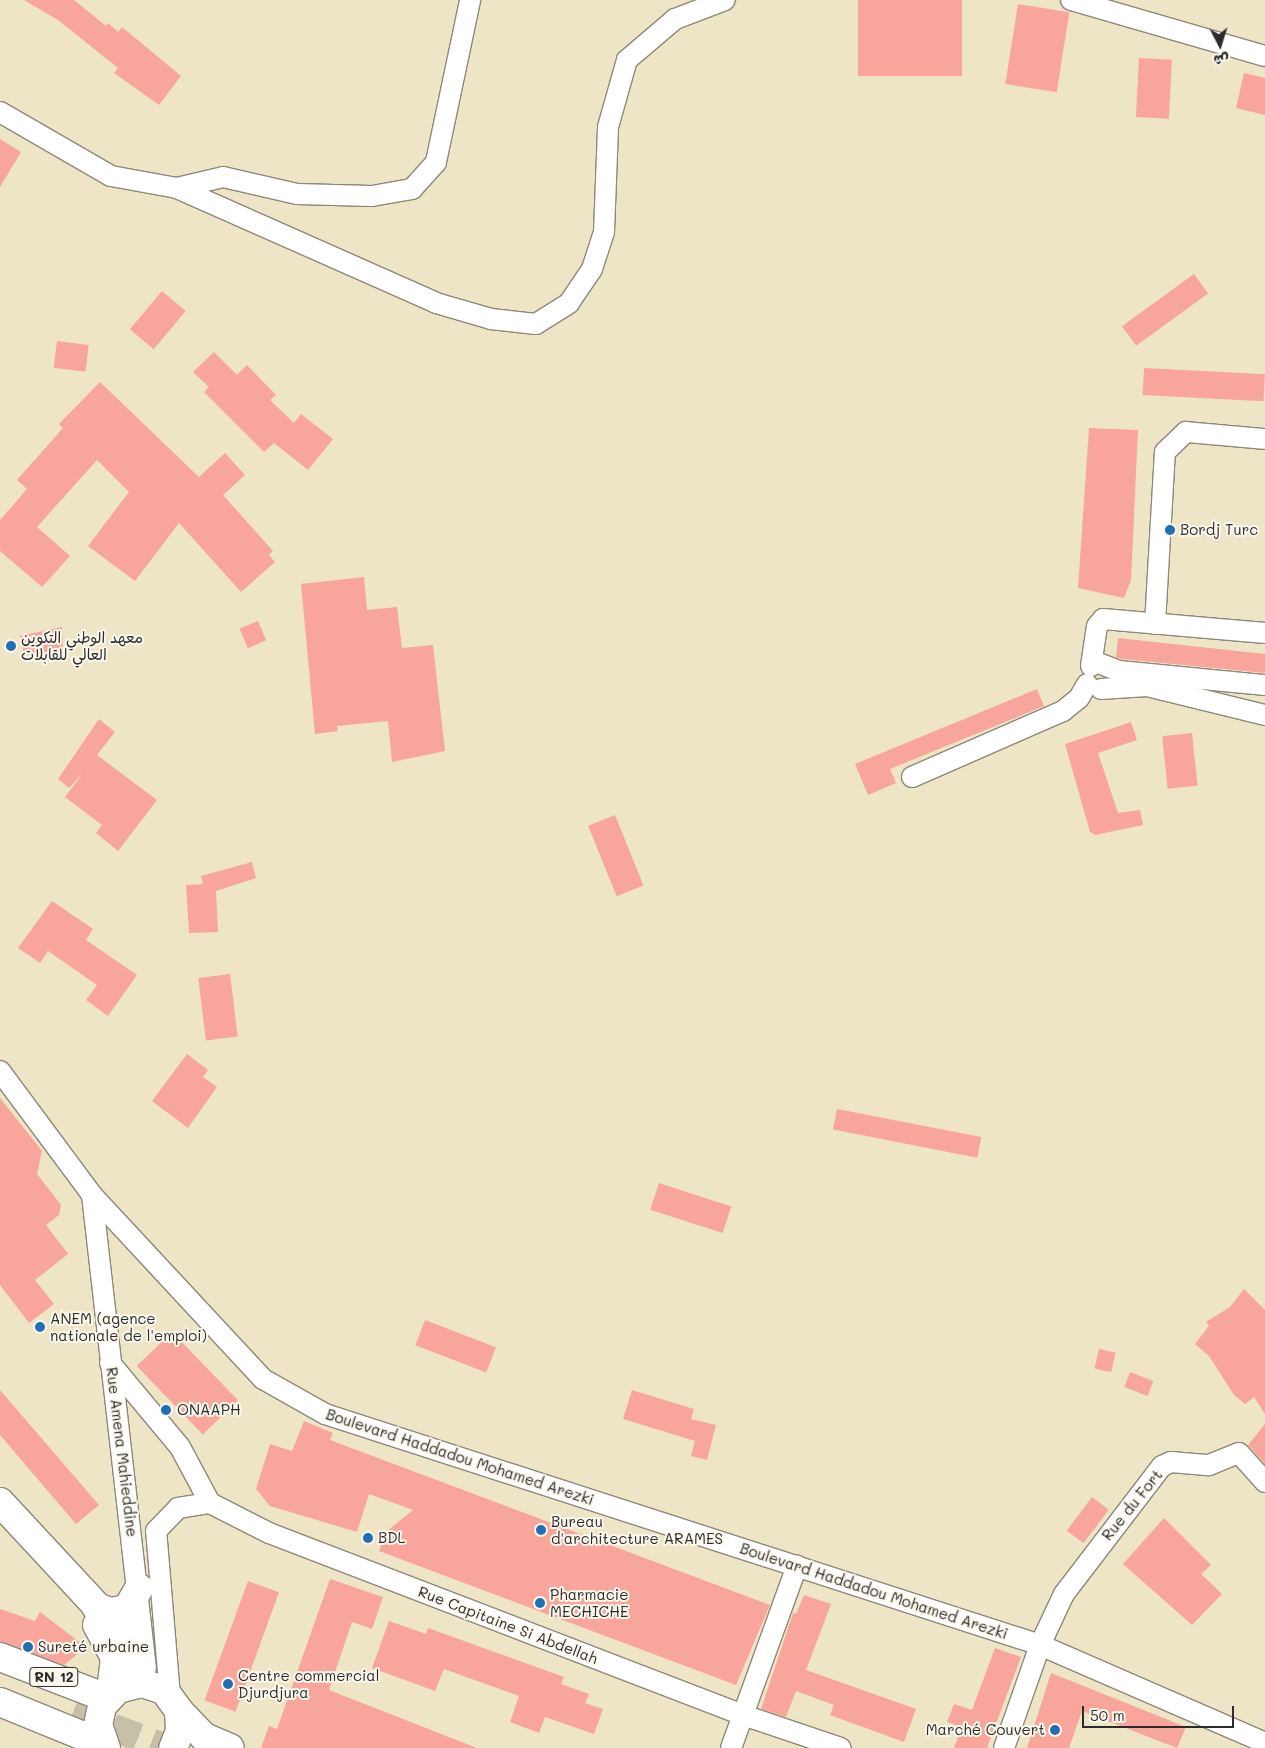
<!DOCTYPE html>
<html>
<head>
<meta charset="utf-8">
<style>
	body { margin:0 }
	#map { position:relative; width:1265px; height:1748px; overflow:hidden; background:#eee5c7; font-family:Mali,"Playpen Sans Arabic",sans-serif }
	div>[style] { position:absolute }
	.building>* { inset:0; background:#f8a69b; transform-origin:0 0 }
	.primary-tunnel>* { height:28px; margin-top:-14px; transform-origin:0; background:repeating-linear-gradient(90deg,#c7c0a8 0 28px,transparent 0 42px) }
	.roads { filter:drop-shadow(1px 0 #8c8879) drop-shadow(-1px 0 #8c8879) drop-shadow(0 1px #8c8879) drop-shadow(0 -1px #8c8879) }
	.street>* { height:20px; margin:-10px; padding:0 10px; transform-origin:10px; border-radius:10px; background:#fff }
	.primary>* { height:28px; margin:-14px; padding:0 14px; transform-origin:14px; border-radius:14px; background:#fff }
	.dots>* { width:14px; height:14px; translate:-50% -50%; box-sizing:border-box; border:2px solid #fbf7ec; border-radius:50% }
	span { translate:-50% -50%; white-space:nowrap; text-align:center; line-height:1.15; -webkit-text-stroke:4px #fbf7ec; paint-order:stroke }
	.shield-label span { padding:1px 4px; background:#fbf7ec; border:1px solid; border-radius:4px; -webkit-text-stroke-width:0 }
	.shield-label { font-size:14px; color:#2b2b2b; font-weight:700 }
	.poi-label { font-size:15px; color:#2b2b2b }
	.left { translate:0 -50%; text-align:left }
	.right { translate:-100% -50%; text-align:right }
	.street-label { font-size:15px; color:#2b2b2b }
	.north { position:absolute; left:1195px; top:20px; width:50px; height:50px; -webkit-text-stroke:4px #fbf7ec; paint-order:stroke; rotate:175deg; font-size:14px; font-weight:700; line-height:20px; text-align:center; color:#2b2b2b }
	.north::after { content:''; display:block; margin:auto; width:18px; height:22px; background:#2b2b2b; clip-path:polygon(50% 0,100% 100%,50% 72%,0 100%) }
	.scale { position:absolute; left:1082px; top:1706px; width:152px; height:22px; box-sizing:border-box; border:2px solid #2b2b2b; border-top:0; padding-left:6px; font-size:15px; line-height:18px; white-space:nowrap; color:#2b2b2b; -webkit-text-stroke:4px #fbf7ec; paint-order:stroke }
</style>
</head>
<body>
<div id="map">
	<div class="building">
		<div style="clip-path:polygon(24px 0,74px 0,106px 26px,108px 23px,118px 32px,122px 27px,181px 76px,159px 105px,114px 73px,118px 68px,58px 20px)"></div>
		<div style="left:858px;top:0;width:104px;height:76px"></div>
		<div style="left:1018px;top:4px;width:52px;height:81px;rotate:9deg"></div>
		<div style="left:1139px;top:58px;width:33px;height:59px;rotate:3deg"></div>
		<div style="clip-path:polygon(1244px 73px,1265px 78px,1265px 115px,1236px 108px)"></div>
		<div style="clip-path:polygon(0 139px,21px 152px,0 187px)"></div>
		<div style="left:1194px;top:274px;width:24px;height:89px;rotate:54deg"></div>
		<div style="left:162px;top:291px;width:31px;height:50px;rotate:40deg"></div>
		<div style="left:57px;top:341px;width:32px;height:27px;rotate:7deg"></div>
		<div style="clip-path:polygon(214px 352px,237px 375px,247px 365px,276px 395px,270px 400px,294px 423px,301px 414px,333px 439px,308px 470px,274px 443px,264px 452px,204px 392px,209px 387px,193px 372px)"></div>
		<div style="left:1144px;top:368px;width:121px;height:27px;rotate:3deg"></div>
		<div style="clip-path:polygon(100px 382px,199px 477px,225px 453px,245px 475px,223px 495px,273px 551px,269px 555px,275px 562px,241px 592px,179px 523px,135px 581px,88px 546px,129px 492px,97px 460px,37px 527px,70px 556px,42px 587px,0 551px,0 520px,27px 489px,17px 480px,63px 428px,59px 424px)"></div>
		<div style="clip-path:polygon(1089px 428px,1138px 430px,1131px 580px,1124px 598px,1078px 588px)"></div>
		<div style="clip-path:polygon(364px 577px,367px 610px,397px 607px,402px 648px,433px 645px,445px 751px,392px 762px,388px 721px,337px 726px,338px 731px,315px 734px,301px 584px)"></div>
		<div style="left:258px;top:621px;width:21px;height:20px;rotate:67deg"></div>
		<div style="clip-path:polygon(62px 627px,63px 652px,24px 655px,20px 636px)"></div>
		<div style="clip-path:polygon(1118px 638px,1265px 654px,1265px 673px,1122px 659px,1116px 657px)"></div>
		<div style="clip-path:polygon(1037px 689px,1044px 706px,890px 769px,896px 783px,868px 795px,855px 764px)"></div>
		<div style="clip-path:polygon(99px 719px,115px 732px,97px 755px,157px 800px,118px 851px,96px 833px,102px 825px,65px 797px,83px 773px,69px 788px,58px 779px)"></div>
		<div style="clip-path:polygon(1131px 722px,1137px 740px,1098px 753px,1118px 813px,1140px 810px,1143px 825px,1095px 835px,1090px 832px,1065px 744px)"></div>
		<div style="left:1192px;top:733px;width:53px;height:30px;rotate:84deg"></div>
		<div style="left:615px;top:815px;width:76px;height:29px;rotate:68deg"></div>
		<div style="clip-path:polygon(252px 862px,256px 878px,216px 891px,218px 932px,189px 933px,186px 885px,203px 884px,201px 876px)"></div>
		<div style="clip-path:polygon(52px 901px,93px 929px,86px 940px,137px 975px,108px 1016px,86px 1000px,97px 985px,48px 951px,40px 963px,18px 948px)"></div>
		<div style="left:230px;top:974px;width:63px;height:32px;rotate:83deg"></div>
		<div style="clip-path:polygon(187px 1054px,208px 1070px,203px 1077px,217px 1087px,188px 1128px,152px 1101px)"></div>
		<div style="clip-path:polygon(0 1098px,42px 1151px,37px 1174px,61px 1205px,59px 1215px,46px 1225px,68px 1254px,35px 1280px,54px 1304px,29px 1323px,0 1285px)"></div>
		<div style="left:837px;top:1109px;width:147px;height:21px;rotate:11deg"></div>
		<div style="left:659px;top:1183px;width:76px;height:28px;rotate:18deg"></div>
		<div style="clip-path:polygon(1244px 1289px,1265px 1310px,1265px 1414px,1254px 1397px,1245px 1404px,1234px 1395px,1209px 1356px,1195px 1344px,1209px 1326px,1206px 1322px,1230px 1307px)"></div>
		<div style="left:425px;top:1320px;width:76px;height:27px;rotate:21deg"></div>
		<div style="left:172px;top:1332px;width:95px;height:49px;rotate:46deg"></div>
		<div style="left:1099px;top:1349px;width:17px;height:20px;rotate:13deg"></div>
		<div style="left:1130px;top:1372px;width:25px;height:16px;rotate:21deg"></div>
		<div style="clip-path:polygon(0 1390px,99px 1505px,76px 1524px,0 1435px)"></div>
		<div style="clip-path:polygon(632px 1390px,694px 1409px,691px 1419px,716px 1425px,707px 1460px,691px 1456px,695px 1441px,623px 1419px)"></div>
		<div style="clip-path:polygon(304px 1421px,333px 1433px,330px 1440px,770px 1605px,736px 1685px,379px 1551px,386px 1532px,413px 1510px,369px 1494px,357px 1532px,270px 1506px,256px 1489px,270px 1444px,292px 1451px)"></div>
		<div style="clip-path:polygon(1265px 1424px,1265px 1464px,1248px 1445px)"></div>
		<div style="left:1092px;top:1497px;width:21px;height:42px;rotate:37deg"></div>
		<div style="clip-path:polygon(1164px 1518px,1211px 1565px,1201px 1574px,1222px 1594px,1192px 1625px,1123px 1564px)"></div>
		<div style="clip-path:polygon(330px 1579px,383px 1597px,372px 1629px,352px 1622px,329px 1690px,477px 1748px,261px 1748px,269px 1726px,277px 1729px)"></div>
		<div style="left:248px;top:1581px;width:33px;height:127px;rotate:20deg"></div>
		<div style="clip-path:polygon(804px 1595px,831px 1604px,806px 1670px,916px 1709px,904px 1742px,830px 1715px,834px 1705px,796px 1691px,786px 1717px,761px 1709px,793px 1613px,796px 1614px)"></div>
		<div style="clip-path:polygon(0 1609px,35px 1621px,40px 1612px,86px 1647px,64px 1665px,0 1642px)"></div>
		<div style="clip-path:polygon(389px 1621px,426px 1634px,428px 1628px,564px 1677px,561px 1684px,589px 1694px,585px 1703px,603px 1709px,594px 1734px,545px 1717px,539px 1733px,510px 1722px,519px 1696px,444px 1669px,435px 1691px,372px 1668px)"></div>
		<div style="clip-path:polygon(995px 1648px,1021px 1657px,987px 1748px,954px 1748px,962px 1727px,947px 1722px,954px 1704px,972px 1710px)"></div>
		<div style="clip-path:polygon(1051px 1673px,1186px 1727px,1177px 1748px,1082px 1711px,1069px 1748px,1027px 1748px)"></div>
	</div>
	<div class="primary-tunnel">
		<div style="left:73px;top:1712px;width:100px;rotate:21.2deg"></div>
	</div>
	<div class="roads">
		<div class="street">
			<div style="left:1071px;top:0;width:202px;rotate:16.1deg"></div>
			<div style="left:0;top:112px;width:128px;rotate:30deg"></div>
			<div style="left:111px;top:176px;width:67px;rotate:10.3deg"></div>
			<div style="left:177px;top:188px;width:47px;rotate:-13.4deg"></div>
			<div style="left:223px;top:177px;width:76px;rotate:12.9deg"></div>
			<div style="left:297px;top:194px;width:75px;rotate:1.5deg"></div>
			<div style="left:372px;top:196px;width:41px;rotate:-9.9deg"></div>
			<div style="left:412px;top:189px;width:36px;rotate:-48deg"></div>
			<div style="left:436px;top:162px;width:166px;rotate:-78.1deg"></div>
			<div style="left:177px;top:188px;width:283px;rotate:23.9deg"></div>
			<div style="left:436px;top:303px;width:57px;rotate:16.2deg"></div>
			<div style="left:491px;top:319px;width:45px;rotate:6.3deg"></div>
			<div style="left:536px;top:324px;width:39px;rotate:-32deg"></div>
			<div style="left:569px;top:303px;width:41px;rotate:-55.9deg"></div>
			<div style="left:592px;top:269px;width:39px;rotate:-72deg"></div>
			<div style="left:604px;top:232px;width:105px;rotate:-87.8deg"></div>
			<div style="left:608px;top:127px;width:70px;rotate:-74.2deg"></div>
			<div style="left:627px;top:60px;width:63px;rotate:-40.5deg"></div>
			<div style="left:675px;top:19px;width:53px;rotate:-20.8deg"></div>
			<div style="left:1155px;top:624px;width:172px;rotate:-86.7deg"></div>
			<div style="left:1165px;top:452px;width:29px;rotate:-44deg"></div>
			<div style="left:1186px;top:432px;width:79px;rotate:5.1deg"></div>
			<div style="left:1101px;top:664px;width:19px;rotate:21deg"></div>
			<div style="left:1119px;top:671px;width:147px;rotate:5.5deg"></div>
			<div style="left:1091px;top:666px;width:40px;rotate:-81.5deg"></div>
			<div style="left:1097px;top:626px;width:9px;rotate:-49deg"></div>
			<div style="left:1103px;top:619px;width:163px;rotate:4.9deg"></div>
			<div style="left:1101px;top:689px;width:46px;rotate:-3.7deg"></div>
			<div style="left:1147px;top:686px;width:122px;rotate:13.8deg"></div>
			<div style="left:912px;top:777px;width:165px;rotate:-23.6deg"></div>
			<div style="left:1063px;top:711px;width:21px;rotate:-39deg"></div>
			<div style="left:1079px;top:698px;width:16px;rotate:-60deg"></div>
			<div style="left:0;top:1071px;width:154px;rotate:53.4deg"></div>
			<div style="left:92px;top:1195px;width:476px;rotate:83.5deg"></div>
			<div style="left:92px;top:1195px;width:251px;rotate:47.1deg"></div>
			<div style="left:263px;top:1379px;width:71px;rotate:29.4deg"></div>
			<div style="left:325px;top:1414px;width:751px;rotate:17.9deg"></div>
			<div style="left:1040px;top:1645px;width:245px;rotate:23.5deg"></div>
			<div style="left:110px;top:1363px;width:109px;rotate:50.2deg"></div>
			<div style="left:180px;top:1447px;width:64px;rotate:61.8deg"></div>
			<div style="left:170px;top:1696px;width:166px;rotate:-94.8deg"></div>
			<div style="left:156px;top:1531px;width:32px;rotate:-46deg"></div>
			<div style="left:178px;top:1508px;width:32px;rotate:-9deg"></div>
			<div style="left:210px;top:1503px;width:66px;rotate:27deg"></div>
			<div style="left:269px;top:1533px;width:508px;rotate:21.01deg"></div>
			<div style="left:743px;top:1715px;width:103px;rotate:18.6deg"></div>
			<div style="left:731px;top:1748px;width:194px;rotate:-70.1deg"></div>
			<div style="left:1004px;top:1748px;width:109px;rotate:-70.7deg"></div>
			<div style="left:1040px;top:1645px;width:56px;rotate:-64.8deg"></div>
			<div style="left:1064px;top:1594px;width:161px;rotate:-52.6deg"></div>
			<div style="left:1162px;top:1466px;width:10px;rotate:-24deg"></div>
			<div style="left:1171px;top:1462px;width:38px;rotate:5deg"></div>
			<div style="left:1209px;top:1465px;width:32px;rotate:-22deg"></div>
			<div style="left:1239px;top:1453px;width:39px;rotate:48deg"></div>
		</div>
		<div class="primary">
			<div style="left:0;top:1502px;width:175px;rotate:47.1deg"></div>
			<div style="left:119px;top:1630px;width:25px;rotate:56deg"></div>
			<div style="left:133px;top:1651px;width:33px;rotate:74deg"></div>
			<div style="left:96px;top:1607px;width:16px;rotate:18deg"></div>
			<div style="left:111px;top:1612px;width:16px;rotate:-11deg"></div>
			<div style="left:127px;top:1609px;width:24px;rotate:-60deg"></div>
			<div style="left:97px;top:1625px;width:38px;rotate:61deg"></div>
			<div style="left:115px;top:1658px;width:35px;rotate:97deg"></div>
			<div style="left:0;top:1657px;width:115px;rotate:21deg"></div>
			<div style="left:0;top:1702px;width:111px;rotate:22.2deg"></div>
			<div style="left:179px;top:1711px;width:36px;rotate:46deg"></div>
			<div style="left:204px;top:1737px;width:28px;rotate:23deg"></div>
			<div style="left:106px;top:1748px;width:24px;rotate:-109deg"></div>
			<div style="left:98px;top:1725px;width:19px;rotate:-78deg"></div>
			<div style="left:102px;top:1706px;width:23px;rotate:-47deg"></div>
			<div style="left:118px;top:1689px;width:25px;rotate:-14deg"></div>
			<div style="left:142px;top:1683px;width:23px;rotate:18deg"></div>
			<div style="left:164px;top:1690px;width:26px;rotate:54deg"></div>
			<div style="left:179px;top:1711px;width:20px;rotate:87deg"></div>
			<div style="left:180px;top:1731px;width:18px;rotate:112deg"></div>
		</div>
	</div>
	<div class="dots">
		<div style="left:1170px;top:530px;background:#1f6fb2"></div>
		<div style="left:11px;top:646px;background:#1f6fb2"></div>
		<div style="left:40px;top:1327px;background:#1f6fb2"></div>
		<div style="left:166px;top:1410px;background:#1f6fb2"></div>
		<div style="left:541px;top:1530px;background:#1f6fb2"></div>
		<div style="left:368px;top:1538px;background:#1f6fb2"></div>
		<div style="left:540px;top:1603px;background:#1f6fb2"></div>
		<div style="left:28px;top:1647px;background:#1f6fb2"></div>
		<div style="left:228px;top:1684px;background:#1f6fb2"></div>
		<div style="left:1055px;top:1730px;background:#1f6fb2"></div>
	</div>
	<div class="shield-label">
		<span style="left:54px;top:1677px">RN 12</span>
	</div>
	<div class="poi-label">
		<span class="left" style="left:1180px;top:530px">Bordj Turc</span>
		<span class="left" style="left:21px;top:646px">معهد الوطني التكوين<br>العالي للقابلات</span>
		<span class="left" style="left:50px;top:1327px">ANEM (agence<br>nationale de l'emploi)</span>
		<span class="left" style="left:177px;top:1410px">ONAAPH</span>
		<span class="left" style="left:551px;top:1530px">Bureau<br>d'architecture ARAMES</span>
		<span class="left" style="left:378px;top:1538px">BDL</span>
		<span class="left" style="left:550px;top:1603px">Pharmacie<br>MECHICHE</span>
		<span class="left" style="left:38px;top:1647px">Sureté urbaine</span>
		<span class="left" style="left:238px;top:1684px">Centre commercial<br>Djurdjura</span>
		<span class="right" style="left:1045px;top:1730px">Marché Couvert</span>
	</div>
	<div class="street-label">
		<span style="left:122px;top:1452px;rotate:83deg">Rue Amena Mahieddine</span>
		<span style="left:460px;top:1457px;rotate:18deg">Boulevard Haddadou Mohamed Arezki</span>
		<span style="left:1132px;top:1505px;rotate:-51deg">Rue du Fort</span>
		<span style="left:874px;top:1591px;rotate:18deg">Boulevard Haddadou Mohamed Arezki</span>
		<span style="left:508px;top:1625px;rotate:21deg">Rue Capitaine Si Abdellah</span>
	</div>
	<div class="north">ش</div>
	<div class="scale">50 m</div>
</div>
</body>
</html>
